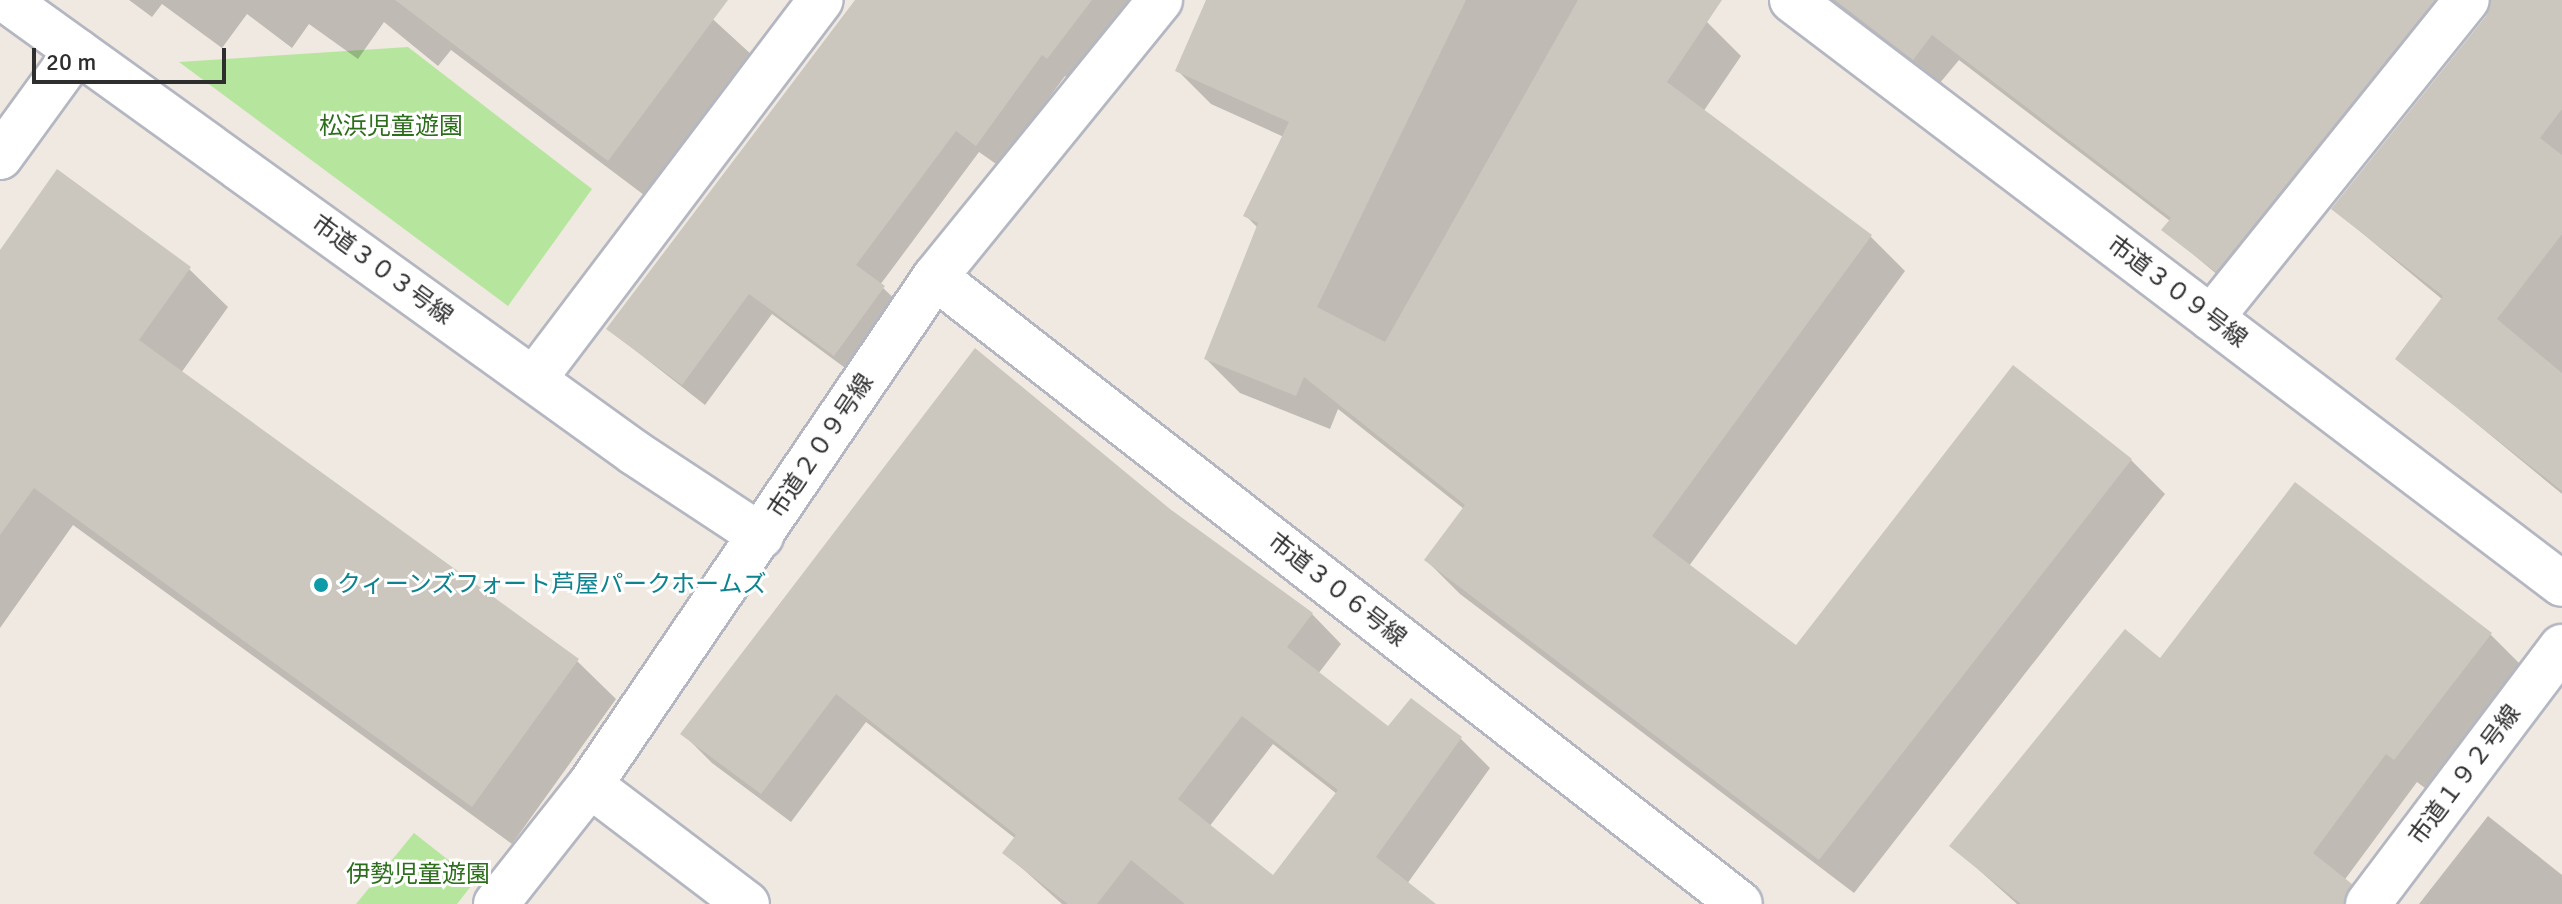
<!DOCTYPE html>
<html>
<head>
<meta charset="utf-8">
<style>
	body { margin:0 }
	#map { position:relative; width:2562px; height:904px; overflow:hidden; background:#efe9e1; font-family:Signika,"Noto Sans JP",sans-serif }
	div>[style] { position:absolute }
	.green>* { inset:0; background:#b6e59e }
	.shadow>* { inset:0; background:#0003 }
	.building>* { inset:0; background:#cbc7bf }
	.roads { filter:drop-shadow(2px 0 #b4b7c1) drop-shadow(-2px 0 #b4b7c1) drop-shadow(0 2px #b4b7c1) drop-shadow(0 -2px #b4b7c1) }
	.minor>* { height:44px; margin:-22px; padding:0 22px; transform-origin:22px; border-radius:22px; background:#fff }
	.dots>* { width:22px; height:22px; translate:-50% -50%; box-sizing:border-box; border:4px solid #fff; border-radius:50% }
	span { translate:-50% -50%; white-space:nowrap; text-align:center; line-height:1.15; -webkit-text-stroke:6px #fff; paint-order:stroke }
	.park-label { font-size:24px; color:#2c6e1b }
	.street-label { font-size:24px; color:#2e2e2e }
	.culture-label { font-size:24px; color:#0d838f }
	.left { translate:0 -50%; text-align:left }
	.scale { position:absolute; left:32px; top:48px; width:194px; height:36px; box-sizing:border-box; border:4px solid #2e2e2e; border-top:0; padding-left:10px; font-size:24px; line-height:28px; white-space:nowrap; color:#2e2e2e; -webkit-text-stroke:6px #fff; paint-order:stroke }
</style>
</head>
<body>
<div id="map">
	<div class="green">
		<div style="clip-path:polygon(408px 47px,592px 189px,508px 306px,179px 62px)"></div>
		<div style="clip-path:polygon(414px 833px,475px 881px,457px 904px,356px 904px)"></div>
	</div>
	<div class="shadow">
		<div style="clip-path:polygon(129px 0,692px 0,753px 56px,648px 198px,451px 50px,438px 66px,384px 22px,358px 59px,309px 24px,292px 48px,247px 14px,222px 48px,162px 4px,152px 17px)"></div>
		<div style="clip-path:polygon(857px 0,1135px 0,1070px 80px,1065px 76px,999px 166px,979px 152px,880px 285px,905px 309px,856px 376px,772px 314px,705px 405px,608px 329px)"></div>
		<div style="clip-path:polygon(1208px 0,1669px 0,1707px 22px,1741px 56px,1703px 112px,1871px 237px,1905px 271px,1689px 566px,1796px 648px,2013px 368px,2131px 460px,2165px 494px,1854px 893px,1460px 594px,1426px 560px,1464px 509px,1338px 409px,1330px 429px,1240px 393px,1206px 359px,1258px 228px,1246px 216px,1284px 137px,1211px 104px,1177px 70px)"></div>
		<div style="clip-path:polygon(1827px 0,2562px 0,2562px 494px,2398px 359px,2443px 300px,2333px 209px,2488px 17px,2491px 2px,2486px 2px,2243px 296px,2164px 230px,2170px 221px,1959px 60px,1939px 84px)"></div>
		<div style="clip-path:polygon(0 253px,189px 269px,228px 307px,181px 373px,577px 661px,616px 699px,512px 844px,73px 525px,0 628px)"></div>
		<div style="clip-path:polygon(evenodd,1168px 511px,1312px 614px,1341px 644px,1318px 674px,1389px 729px,1460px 738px,1490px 768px,1407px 884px,1433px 904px,1062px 904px,1005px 853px,1016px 839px,866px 722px,791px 822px,712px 763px,683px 734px,1168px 511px,1273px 744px,1337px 794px,1274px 878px,1209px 827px,1273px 744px)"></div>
		<div style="clip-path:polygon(2490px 634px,2520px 664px,2425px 788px,2417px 782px,2343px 882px,2361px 904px,2017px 904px,1952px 846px,2160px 661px)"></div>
		<div style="clip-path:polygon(2488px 816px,2562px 875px,2562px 904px,2419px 904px)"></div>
	</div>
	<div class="building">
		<div style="clip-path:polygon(395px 0,728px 0,608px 161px)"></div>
		<div style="clip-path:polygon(855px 0,1092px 0,1047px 59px,1042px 55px,976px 146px,956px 131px,856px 265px,885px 286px,834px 356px,749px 294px,682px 385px,606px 329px)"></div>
		<div style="clip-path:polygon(1206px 0,1466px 0,1317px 307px,1385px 342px,1578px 0,1722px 0,1667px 82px,1872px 235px,1652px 536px,1796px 645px,2013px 365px,2132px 459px,1819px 860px,1424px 560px,1465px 505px,1304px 377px,1296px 396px,1204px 359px,1258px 223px,1243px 216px,1289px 122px,1175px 71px)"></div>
		<div style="clip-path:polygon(1835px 0,2435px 0,2216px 272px,2161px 230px,2171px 218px,1932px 35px,1913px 60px)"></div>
		<div style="clip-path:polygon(2491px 0,2562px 0,2562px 109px,2540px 138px,2562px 155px,2562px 234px,2497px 319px,2562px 373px,2562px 491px,2395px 359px,2443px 296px,2331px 209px,2486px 16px)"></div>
		<div style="clip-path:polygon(57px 169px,191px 267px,139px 340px,579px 659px,472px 807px,34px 488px,0 535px,0 250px)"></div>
		<div style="clip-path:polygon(evenodd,975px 348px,1170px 509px,1313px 613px,1287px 647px,1388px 726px,1411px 698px,1462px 737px,1376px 857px,1436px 904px,1185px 904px,1131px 860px,1097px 904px,1068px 904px,1002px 853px,1016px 835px,836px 694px,761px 794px,680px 734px,975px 348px,1242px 716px,1338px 790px,1273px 875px,1178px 799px,1242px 716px)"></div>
		<div style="clip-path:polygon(2295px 482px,2492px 633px,2394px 760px,2386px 754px,2313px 853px,2352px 884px,2344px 904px,2021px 904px,1949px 846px,2125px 629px,2160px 658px)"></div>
	</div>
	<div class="roads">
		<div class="minor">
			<div style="left:6px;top:0;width:775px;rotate:35.76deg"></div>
			<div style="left:635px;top:453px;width:151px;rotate:33.4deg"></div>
			<div style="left:1792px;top:0;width:966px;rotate:37.18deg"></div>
			<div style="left:0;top:157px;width:131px;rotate:-54deg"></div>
			<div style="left:935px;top:277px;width:1020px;rotate:37.91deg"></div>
			<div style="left:2211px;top:318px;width:408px;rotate:-51.2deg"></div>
			<div style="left:534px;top:379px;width:475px;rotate:-52.9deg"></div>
			<div style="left:590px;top:785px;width:197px;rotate:37.2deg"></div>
			<div style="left:496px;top:904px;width:152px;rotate:-51.7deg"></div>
			<div style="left:590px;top:785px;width:614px;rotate:-55.82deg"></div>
			<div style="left:935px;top:277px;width:357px;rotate:-50.9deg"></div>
			<div style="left:2368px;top:904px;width:322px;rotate:-53deg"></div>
		</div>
	</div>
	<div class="dots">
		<div style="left:321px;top:585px;background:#0f9aa8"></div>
	</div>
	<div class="park-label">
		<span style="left:391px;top:127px">松浜児童遊園</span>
		<span style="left:418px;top:875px">伊勢児童遊園</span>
	</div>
	<div class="street-label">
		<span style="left:382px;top:270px;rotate:36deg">市道３０３号線</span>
		<span style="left:2177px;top:292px;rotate:37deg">市道３０９号線</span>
		<span style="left:821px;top:446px;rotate:-56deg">市道２０９号線</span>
		<span style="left:1337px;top:590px;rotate:38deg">市道３０６号線</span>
		<span style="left:2465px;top:775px;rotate:-53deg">市道１９２号線</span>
	</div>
	<div class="culture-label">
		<span class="left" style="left:337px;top:585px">クィーンズフォート芦屋パークホームズ</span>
	</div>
	<div class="scale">20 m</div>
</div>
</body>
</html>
